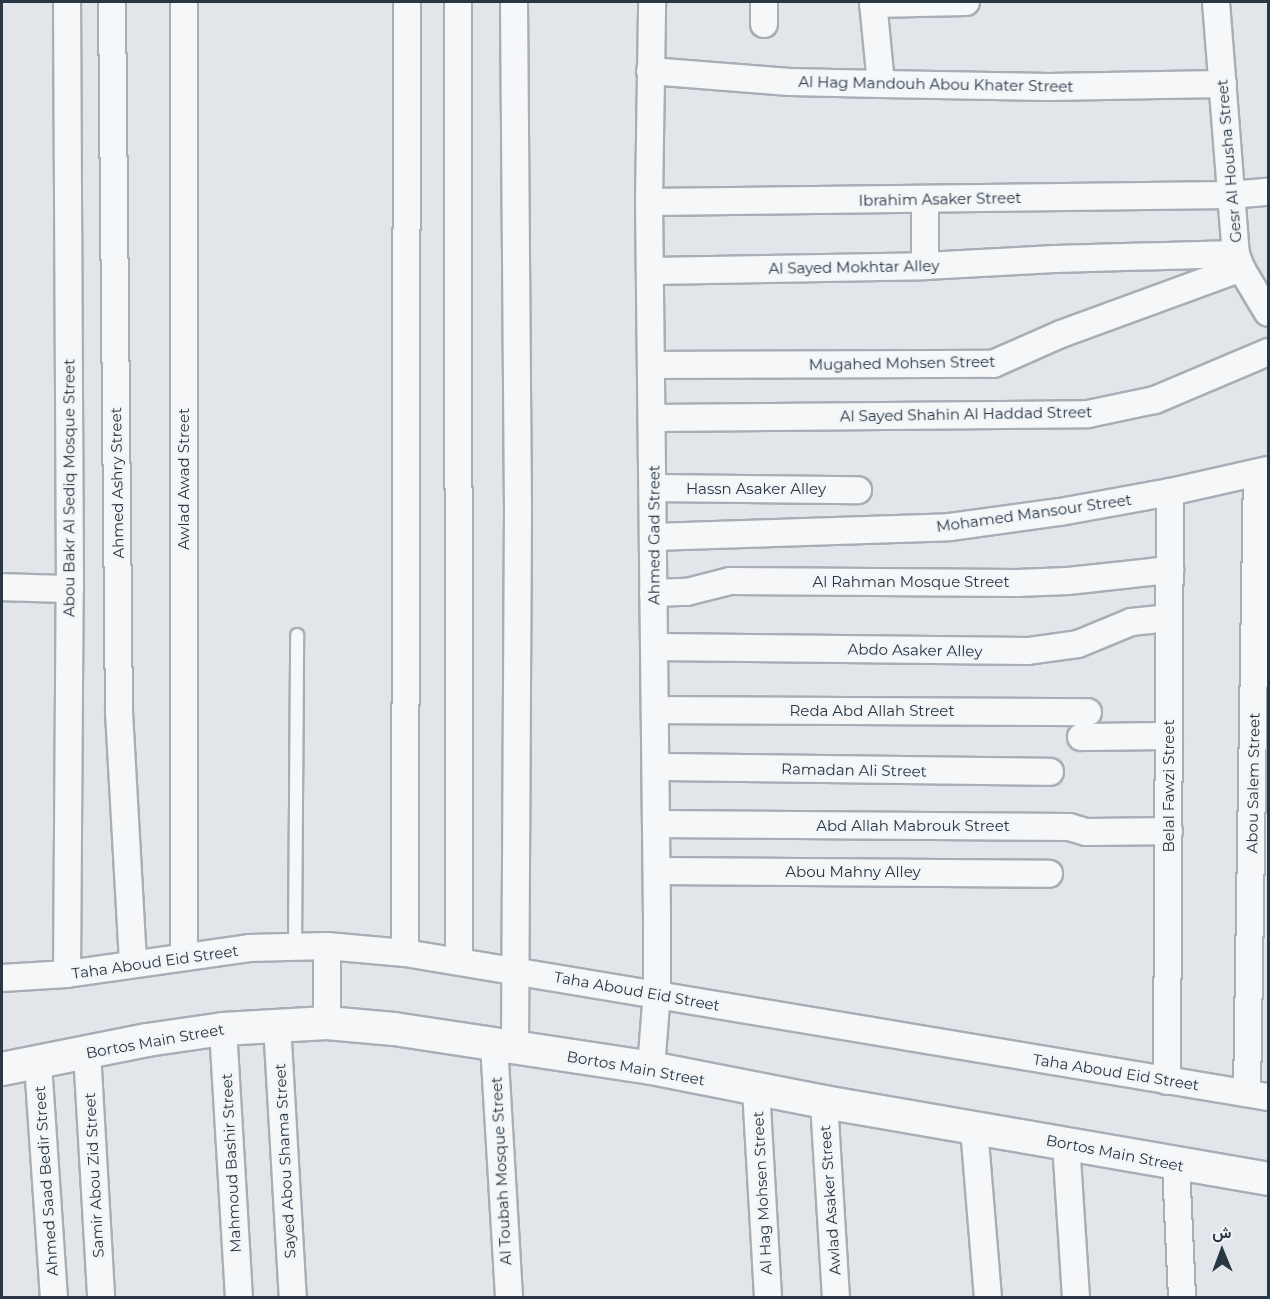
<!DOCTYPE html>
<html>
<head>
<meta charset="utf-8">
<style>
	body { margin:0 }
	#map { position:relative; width:1270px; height:1299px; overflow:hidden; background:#e2e6eb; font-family:Montserrat,Vazirmatn,sans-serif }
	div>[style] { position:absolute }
	.roads { filter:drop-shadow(2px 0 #a7aeb5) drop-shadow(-2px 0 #a7aeb5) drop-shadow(0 2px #a7aeb5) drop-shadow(0 -2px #a7aeb5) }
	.service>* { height:12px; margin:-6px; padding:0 6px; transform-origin:6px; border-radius:6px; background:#f5f7f9 }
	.minor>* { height:26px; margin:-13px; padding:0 13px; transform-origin:13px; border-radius:13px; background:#f5f7f9 }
	.tertiary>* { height:32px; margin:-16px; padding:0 16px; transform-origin:16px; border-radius:16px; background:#f5f7f9 }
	span { translate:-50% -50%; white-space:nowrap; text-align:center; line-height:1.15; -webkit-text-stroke:4.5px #f1f5f8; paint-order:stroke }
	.street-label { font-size:15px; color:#293643 }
	.frame { position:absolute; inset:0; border:3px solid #293643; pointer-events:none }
	.north { position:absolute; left:1192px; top:1221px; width:60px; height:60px; -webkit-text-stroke:4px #f1f5f8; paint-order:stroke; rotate:359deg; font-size:16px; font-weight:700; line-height:24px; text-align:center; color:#293643 }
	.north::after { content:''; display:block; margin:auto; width:21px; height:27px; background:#293643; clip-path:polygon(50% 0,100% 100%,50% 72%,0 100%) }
</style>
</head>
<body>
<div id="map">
	<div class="roads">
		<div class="service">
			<div style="left:295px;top:946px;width:311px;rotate:-89.6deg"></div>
		</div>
		<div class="minor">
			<div style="left:112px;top:2px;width:710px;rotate:89.44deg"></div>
			<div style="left:119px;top:712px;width:252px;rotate:86.8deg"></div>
			<div style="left:184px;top:2px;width:955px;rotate:90deg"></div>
			<div style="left:458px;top:2px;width:959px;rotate:89.94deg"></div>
			<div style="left:514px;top:2px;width:506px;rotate:89.55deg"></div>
			<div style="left:518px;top:508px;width:540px;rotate:90.32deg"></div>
			<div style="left:764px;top:2px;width:22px;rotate:90deg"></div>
			<div style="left:873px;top:2px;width:82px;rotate:84.4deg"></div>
			<div style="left:1216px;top:2px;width:253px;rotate:85.5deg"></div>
			<div style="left:1236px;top:254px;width:15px;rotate:70deg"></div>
			<div style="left:1241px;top:268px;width:52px;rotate:59deg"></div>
			<div style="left:873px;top:4px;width:93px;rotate:-1.2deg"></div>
			<div style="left:650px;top:71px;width:140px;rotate:4.5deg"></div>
			<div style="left:790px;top:82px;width:91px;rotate:1.3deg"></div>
			<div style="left:881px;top:84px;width:168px;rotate:1deg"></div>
			<div style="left:1049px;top:87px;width:174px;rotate:-1deg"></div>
			<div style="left:925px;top:199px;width:67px;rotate:90deg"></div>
			<div style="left:649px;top:202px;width:581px;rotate:-0.69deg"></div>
			<div style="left:1230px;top:195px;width:38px;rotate:-5deg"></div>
			<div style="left:652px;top:271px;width:273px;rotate:-1deg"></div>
			<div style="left:925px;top:266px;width:130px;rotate:-3.1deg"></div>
			<div style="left:1055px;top:259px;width:181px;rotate:-1.6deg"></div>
			<div style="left:653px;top:365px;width:340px;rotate:-0.2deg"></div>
			<div style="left:993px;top:364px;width:74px;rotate:-23.8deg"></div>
			<div style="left:1061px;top:334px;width:192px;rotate:-20.1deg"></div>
			<div style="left:653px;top:418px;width:435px;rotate:-0.5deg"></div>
			<div style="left:1088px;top:414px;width:68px;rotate:-11.8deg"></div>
			<div style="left:1155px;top:400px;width:123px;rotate:-23deg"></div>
			<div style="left:653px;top:488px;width:205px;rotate:0.6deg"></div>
			<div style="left:653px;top:537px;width:297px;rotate:-1.9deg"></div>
			<div style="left:950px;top:527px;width:111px;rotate:-7.8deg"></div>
			<div style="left:1060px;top:512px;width:112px;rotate:-10.3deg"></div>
			<div style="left:1170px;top:492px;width:100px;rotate:-12.7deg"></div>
			<div style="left:2px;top:587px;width:68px;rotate:1.7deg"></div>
			<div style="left:653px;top:593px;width:34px;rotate:-2deg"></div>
			<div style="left:687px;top:592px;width:44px;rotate:-14.3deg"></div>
			<div style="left:730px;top:581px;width:287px;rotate:0.4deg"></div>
			<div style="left:1017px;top:583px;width:51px;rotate:-2.2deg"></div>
			<div style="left:1068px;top:581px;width:103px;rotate:-6.2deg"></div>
			<div style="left:656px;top:647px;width:372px;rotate:0.6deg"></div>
			<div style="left:1028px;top:651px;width:50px;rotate:-8deg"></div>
			<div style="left:1078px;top:644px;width:57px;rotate:-22.5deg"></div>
			<div style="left:1131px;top:622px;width:38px;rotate:-6deg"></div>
			<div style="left:656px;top:710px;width:432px;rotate:0.3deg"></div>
			<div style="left:1081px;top:737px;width:88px;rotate:-0.7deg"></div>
			<div style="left:657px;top:767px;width:393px;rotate:0.7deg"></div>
			<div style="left:657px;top:824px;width:412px;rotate:0.4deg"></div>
			<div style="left:1069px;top:827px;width:18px;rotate:16deg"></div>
			<div style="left:1086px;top:832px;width:83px;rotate:-0.7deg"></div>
			<div style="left:657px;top:871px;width:392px;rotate:0.4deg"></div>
			<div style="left:405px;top:953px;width:951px;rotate:-89.88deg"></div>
			<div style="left:67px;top:974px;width:385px;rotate:-89.6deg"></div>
			<div style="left:70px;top:589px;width:587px;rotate:-90.29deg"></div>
			<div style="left:2px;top:978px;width:65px;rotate:-3.5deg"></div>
			<div style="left:67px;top:974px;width:184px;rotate:-8.1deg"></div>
			<div style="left:249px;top:948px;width:78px;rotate:-1.5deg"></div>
			<div style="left:327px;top:946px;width:78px;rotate:5.1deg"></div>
			<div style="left:405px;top:953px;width:875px;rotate:9.47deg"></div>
			<div style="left:327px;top:1023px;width:77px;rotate:-90deg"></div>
			<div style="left:277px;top:1024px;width:274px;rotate:86.7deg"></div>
			<div style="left:223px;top:1029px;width:269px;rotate:86.6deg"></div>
			<div style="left:494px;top:1044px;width:254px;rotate:86.6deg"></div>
			<div style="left:87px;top:1052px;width:246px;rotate:86.7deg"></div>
			<div style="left:38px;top:1064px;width:235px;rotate:86.1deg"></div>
			<div style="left:651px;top:1068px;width:77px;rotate:-85.5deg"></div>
			<div style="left:657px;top:991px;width:74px;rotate:-90deg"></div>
			<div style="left:657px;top:917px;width:715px;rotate:-90.64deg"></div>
			<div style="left:649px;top:202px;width:200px;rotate:-89.1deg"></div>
			<div style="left:1167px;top:1081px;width:589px;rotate:-89.71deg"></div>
			<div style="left:756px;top:1089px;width:209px;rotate:86.7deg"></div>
			<div style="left:1247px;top:1093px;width:620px;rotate:-89.08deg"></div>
			<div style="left:824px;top:1102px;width:196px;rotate:86.5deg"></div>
			<div style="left:974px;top:1128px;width:171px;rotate:85.3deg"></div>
			<div style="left:1066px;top:1143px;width:155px;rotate:86.3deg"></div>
			<div style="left:1176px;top:1165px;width:133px;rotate:87.4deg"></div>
		</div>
		<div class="tertiary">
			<div style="left:2px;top:1069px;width:148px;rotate:-11.3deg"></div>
			<div style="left:147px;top:1040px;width:77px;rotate:-8.2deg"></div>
			<div style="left:223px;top:1029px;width:104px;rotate:-3.3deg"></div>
			<div style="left:327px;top:1023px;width:67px;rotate:5.1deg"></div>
			<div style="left:394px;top:1029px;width:260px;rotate:8.6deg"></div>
			<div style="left:651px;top:1068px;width:176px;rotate:11.1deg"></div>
			<div style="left:824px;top:1102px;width:451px;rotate:9.8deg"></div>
		</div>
	</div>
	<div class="street-label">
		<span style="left:936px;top:84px;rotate:1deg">Al Hag Mandouh Abou Khater Street</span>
		<span style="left:1229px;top:161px;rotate:-95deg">Gesr Al Housha Street</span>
		<span style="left:940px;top:199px;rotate:-1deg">Ibrahim Asaker Street</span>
		<span style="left:854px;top:267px;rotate:-1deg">Al Sayed Mokhtar Alley</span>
		<span style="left:902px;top:363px;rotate:-1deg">Mugahed Mohsen Street</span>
		<span style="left:966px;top:414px;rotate:-1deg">Al Sayed Shahin Al Haddad Street</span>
		<span style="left:184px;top:479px;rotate:-90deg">Awlad Awad Street</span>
		<span style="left:117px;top:483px;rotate:-91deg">Ahmed Ashry Street</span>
		<span style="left:69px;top:488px;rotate:-90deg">Abou Bakr Al Sediq Mosque Street</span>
		<span style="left:756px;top:489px">Hassn Asaker Alley</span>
		<span style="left:1034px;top:513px;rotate:-8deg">Mohamed Mansour Street</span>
		<span style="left:654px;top:535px;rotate:-90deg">Ahmed Gad Street</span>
		<span style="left:911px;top:582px">Al Rahman Mosque Street</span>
		<span style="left:915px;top:650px;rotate:1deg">Abdo Asaker Alley</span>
		<span style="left:872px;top:711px">Reda Abd Allah Street</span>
		<span style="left:854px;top:770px;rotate:1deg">Ramadan Ali Street</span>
		<span style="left:1253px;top:783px;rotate:-89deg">Abou Salem Street</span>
		<span style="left:1169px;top:786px;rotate:-90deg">Belal Fawzi Street</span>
		<span style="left:913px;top:826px">Abd Allah Mabrouk Street</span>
		<span style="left:853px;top:872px">Abou Mahny Alley</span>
		<span style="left:155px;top:962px;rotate:-8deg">Taha Aboud Eid Street</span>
		<span style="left:637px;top:991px;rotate:10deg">Taha Aboud Eid Street</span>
		<span style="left:155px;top:1041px;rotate:-10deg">Bortos Main Street</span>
		<span style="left:636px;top:1068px;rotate:10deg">Bortos Main Street</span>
		<span style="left:1116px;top:1072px;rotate:9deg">Taha Aboud Eid Street</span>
		<span style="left:1115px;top:1153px;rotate:11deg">Bortos Main Street</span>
		<span style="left:285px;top:1161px;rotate:-93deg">Sayed Abou Shama Street</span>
		<span style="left:231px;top:1163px;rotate:-93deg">Mahmoud Bashir Street</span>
		<span style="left:501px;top:1171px;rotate:-93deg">Al Toubah Mosque Street</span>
		<span style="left:94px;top:1175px;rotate:-93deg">Samir Abou Zid Street</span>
		<span style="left:46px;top:1181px;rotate:-94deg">Ahmed Saad Bedir Street</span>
		<span style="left:762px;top:1193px;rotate:-93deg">Al Hag Mohsen Street</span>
		<span style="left:830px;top:1200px;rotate:-94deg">Awlad Asaker Street</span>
	</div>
	<div class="frame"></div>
	<div class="north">ش</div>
</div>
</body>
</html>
